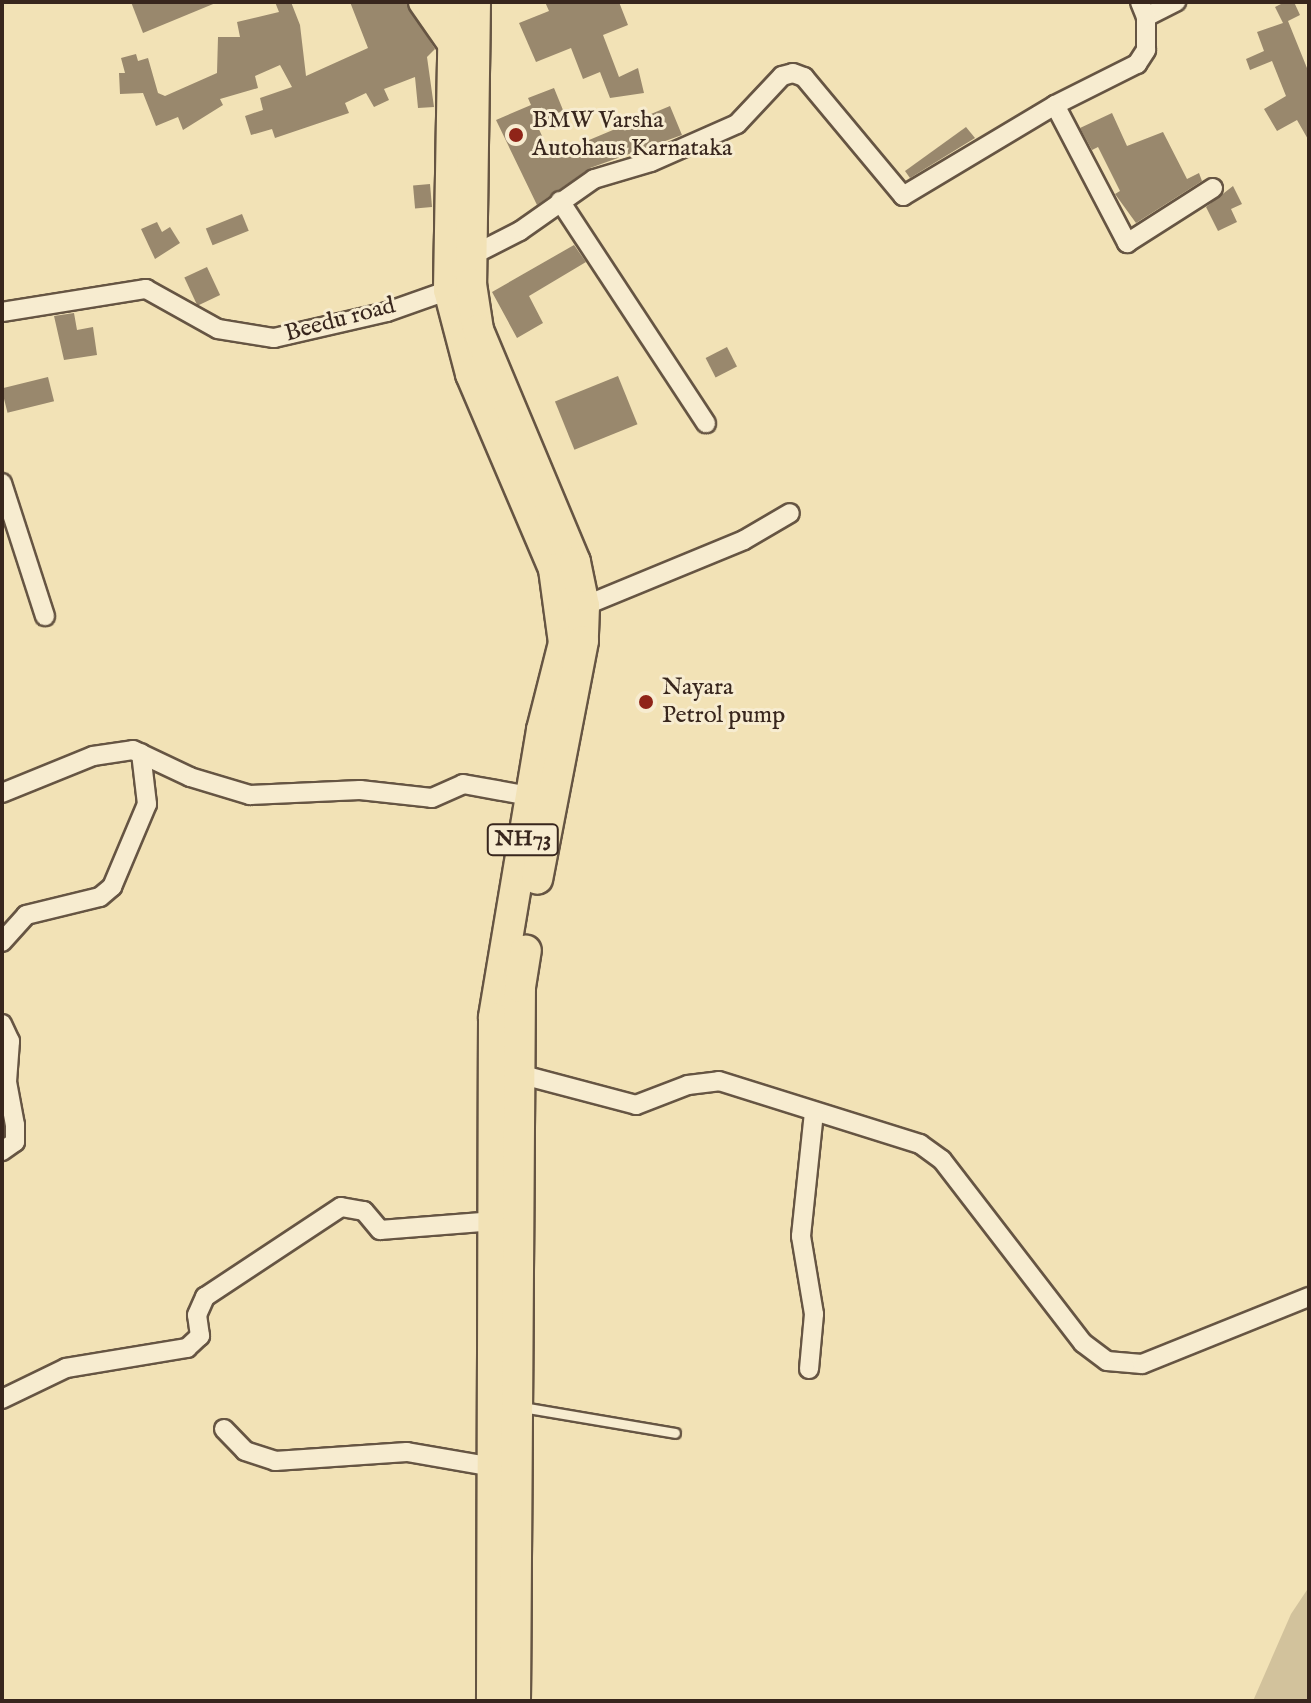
<!DOCTYPE html>
<html>
<head>
<meta charset="utf-8">
<style>
	body { margin:0 }
	#map { position:relative; width:1311px; height:1703px; overflow:hidden; background:#f2e2b6; font-family:"IM FELL English",serif }
	div>[style] { position:absolute }
	.green>* { inset:0; background:#d2c29c }
	.building>* { inset:0; background:#99886d; transform-origin:0 0 }
	.roads { filter:drop-shadow(2px 0 #665543) drop-shadow(-2px 0 #665543) drop-shadow(0 2px #665543) drop-shadow(0 -2px #665543) }
	.service>* { height:9px; margin:-4.5px; padding:0 4.5px; transform-origin:4.5px; border-radius:4.5px; background:#f7ecd0 }
	.minor>* { height:18px; margin:-9px; padding:0 9px; transform-origin:9px; border-radius:9px; background:#f7ecd0 }
	.primary>* { height:28px; margin:-14px; padding:0 14px; transform-origin:14px; border-radius:14px; background:#f2e2b6 }
	.trunk>* { height:30px; margin:-15px; padding:0 15px; transform-origin:15px; border-radius:15px; background:#f2e2b6 }
	.dots>* { width:22px; height:22px; translate:-50% -50%; box-sizing:border-box; border:4px solid #f7ecd0; border-radius:50% }
	span { translate:-50% -50%; white-space:nowrap; text-align:center; line-height:1.15; -webkit-text-stroke:6px #f7ecd0; paint-order:stroke }
	.shield-label span { padding:2px 6px; background:#f7ecd0; border:2px solid; border-radius:6px; -webkit-text-stroke-width:0 }
	.shield-label { font-size:22px; color:#38261d; font-weight:700 }
	.poi-label { font-size:24px; color:#38261d }
	.left { translate:0 -50%; text-align:left }
	.street-label { font-size:24px; color:#38261d }
	.frame { position:absolute; inset:0; border:4px solid #38261d; pointer-events:none }
</style>
</head>
<body>
<div id="map">
	<div class="green">
		<div style="clip-path:polygon(1309px 1587px,1309px 1701px,1253px 1701px,1291px 1614px)"></div>
	</div>
	<div class="building">
		<div style="clip-path:polygon(131px 2px,218px 2px,143px 33px)"></div>
		<div style="clip-path:polygon(275px 2px,291px 2px,300px 25px,306px 76px,368px 48px,350px 2px,406px 2px,435px 49px,427px 57px,434px 107px,418px 108px,415px 77px,384px 89px,389px 100px,374px 107px,366px 93px,345px 103px,349px 113px,275px 138px,272px 129px,251px 135px,245px 116px,263px 110px,260px 98px,292px 87px,280px 65px,255px 76px,258px 88px,220px 99px,223px 105px,183px 130px,178px 117px,156px 126px,143px 93px,120px 94px,119px 73px,125px 73px,121px 58px,136px 54px,138px 61px,148px 58px,158px 93px,165px 96px,217px 73px,218px 37px,240px 37px,237px 22px,279px 12px)"></div>
		<div style="clip-path:polygon(545px 2px,619px 2px,628px 25px,603px 35px,619px 77px,638px 68px,644px 93px,610px 98px,600px 72px,583px 79px,571px 48px,536px 62px,519px 23px,549px 11px)"></div>
		<div style="clip-path:polygon(1285px 2px,1294px 2px,1300px 15px,1288px 21px,1309px 73px,1309px 141px,1297px 120px,1277px 131px,1264px 109px,1286px 96px,1272px 61px,1250px 70px,1246px 59px,1264px 51px,1257px 32px,1283px 23px,1275px 7px)"></div>
		<div style="clip-path:polygon(554px 88px,563px 110px,538px 127px,551px 156px,670px 106px,682px 135px,590px 168px,537px 205px,496px 120px,531px 105px,528px 98px)"></div>
		<div style="clip-path:polygon(1112px 113px,1127px 146px,1163px 132px,1187px 179px,1199px 173px,1202px 181px,1136px 223px,1115px 194px,1120px 191px,1098px 147px,1092px 150px,1080px 128px)"></div>
		<div style="clip-path:polygon(966px 127px,975px 138px,910px 178px,905px 171px)"></div>
		<div style="left:430px;top:184px;width:23px;height:17px;rotate:85deg"></div>
		<div style="clip-path:polygon(1233px 186px,1242px 204px,1231px 209px,1237px 222px,1218px 231px,1206px 207px)"></div>
		<div style="left:242px;top:214px;width:18px;height:39px;rotate:68deg"></div>
		<div style="clip-path:polygon(157px 222px,162px 232px,170px 227px,180px 243px,155px 259px,141px 229px)"></div>
		<div style="clip-path:polygon(574px 245px,586px 262px,529px 296px,543px 323px,517px 338px,492px 292px)"></div>
		<div style="left:207px;top:267px;width:31px;height:25px;rotate:65deg"></div>
		<div style="clip-path:polygon(74px 313px,77px 330px,93px 327px,97px 355px,64px 360px,54px 316px)"></div>
		<div style="left:727px;top:347px;width:22px;height:24px;rotate:63deg"></div>
		<div style="left:618px;top:376px;width:52px;height:68px;rotate:68deg"></div>
		<div style="left:48px;top:377px;width:25px;height:48px;rotate:76deg"></div>
	</div>
	<div class="roads">
		<div class="service">
			<div style="left:522px;top:1407px;width:155px;rotate:9.6deg"></div>
		</div>
		<div class="minor">
			<div style="left:1146px;top:17px;width:34px;rotate:-27deg"></div>
			<div style="left:1055px;top:105px;width:156px;rotate:62.4deg"></div>
			<div style="left:1127px;top:243px;width:102px;rotate:-32.6deg"></div>
			<div style="left:560px;top:201px;width:266px;rotate:56.7deg"></div>
			<div style="left:471px;top:256px;width:55px;rotate:-27deg"></div>
			<div style="left:520px;top:231px;width:90px;rotate:-35.1deg"></div>
			<div style="left:594px;top:179px;width:59px;rotate:-16.6deg"></div>
			<div style="left:651px;top:162px;width:94px;rotate:-23.8deg"></div>
			<div style="left:737px;top:124px;width:66px;rotate:-46.8deg"></div>
			<div style="left:782px;top:76px;width:11px;rotate:-15deg"></div>
			<div style="left:793px;top:73px;width:12px;rotate:20deg"></div>
			<div style="left:804px;top:77px;width:155px;rotate:50.2deg"></div>
			<div style="left:903px;top:196px;width:177px;rotate:-30.9deg"></div>
			<div style="left:1055px;top:105px;width:92px;rotate:-26.6deg"></div>
			<div style="left:1137px;top:64px;width:17px;rotate:-57deg"></div>
			<div style="left:1146px;top:50px;width:33px;rotate:-90deg"></div>
			<div style="left:1146px;top:17px;width:16px;rotate:-112deg"></div>
			<div style="left:2px;top:312px;width:146px;rotate:-9.1deg"></div>
			<div style="left:146px;top:289px;width:82px;rotate:29.1deg"></div>
			<div style="left:218px;top:329px;width:57px;rotate:9.1deg"></div>
			<div style="left:274px;top:338px;width:116px;rotate:-13deg"></div>
			<div style="left:387px;top:312px;width:66px;rotate:-19.5deg"></div>
			<div style="left:2px;top:483px;width:140px;rotate:72.1deg"></div>
			<div style="left:584px;top:606px;width:173px;rotate:-22.4deg"></div>
			<div style="left:744px;top:540px;width:53px;rotate:-30.4deg"></div>
			<div style="left:2px;top:793px;width:98px;rotate:-22.1deg"></div>
			<div style="left:93px;top:756px;width:40px;rotate:-8.5deg"></div>
			<div style="left:133px;top:750px;width:63px;rotate:25.3deg"></div>
			<div style="left:190px;top:777px;width:63px;rotate:16.7deg"></div>
			<div style="left:250px;top:795px;width:110px;rotate:-2.6deg"></div>
			<div style="left:360px;top:790px;width:72px;rotate:6.3deg"></div>
			<div style="left:432px;top:798px;width:34px;rotate:-24deg"></div>
			<div style="left:463px;top:784px;width:68px;rotate:10.2deg"></div>
			<div style="left:2px;top:942px;width:36px;rotate:-48deg"></div>
			<div style="left:26px;top:915px;width:76px;rotate:-13.7deg"></div>
			<div style="left:100px;top:897px;width:16px;rotate:-40deg"></div>
			<div style="left:112px;top:887px;width:90px;rotate:-67.1deg"></div>
			<div style="left:147px;top:804px;width:51px;rotate:-96.7deg"></div>
			<div style="left:2px;top:1024px;width:19px;rotate:65deg"></div>
			<div style="left:10px;top:1041px;width:41px;rotate:94.2deg"></div>
			<div style="left:7px;top:1082px;width:44px;rotate:79.5deg"></div>
			<div style="left:15px;top:1125px;width:17px;rotate:90deg"></div>
			<div style="left:15px;top:1142px;width:16px;rotate:145deg"></div>
			<div style="left:519px;top:1074px;width:121px;rotate:14.8deg"></div>
			<div style="left:636px;top:1105px;width:56px;rotate:-21deg"></div>
			<div style="left:688px;top:1085px;width:31px;rotate:-7deg"></div>
			<div style="left:719px;top:1081px;width:211px;rotate:17.4deg"></div>
			<div style="left:920px;top:1144px;width:27px;rotate:36deg"></div>
			<div style="left:942px;top:1160px;width:231px;rotate:52.4deg"></div>
			<div style="left:1083px;top:1343px;width:30px;rotate:37deg"></div>
			<div style="left:1107px;top:1361px;width:35px;rotate:5deg"></div>
			<div style="left:1142px;top:1364px;width:180px;rotate:-21.9deg"></div>
			<div style="left:809px;top:1369px;width:55px;rotate:-84.8deg"></div>
			<div style="left:814px;top:1314px;width:79px;rotate:-99.5deg"></div>
			<div style="left:801px;top:1236px;width:124px;rotate:-84deg"></div>
			<div style="left:2px;top:1399px;width:71px;rotate:-25.8deg"></div>
			<div style="left:66px;top:1368px;width:123px;rotate:-9.4deg"></div>
			<div style="left:187px;top:1348px;width:18px;rotate:-43deg"></div>
			<div style="left:200px;top:1336px;width:21px;rotate:-98deg"></div>
			<div style="left:197px;top:1315px;width:20px;rotate:-66deg"></div>
			<div style="left:205px;top:1297px;width:163px;rotate:-33.5deg"></div>
			<div style="left:341px;top:1207px;width:23px;rotate:10deg"></div>
			<div style="left:364px;top:1211px;width:25px;rotate:50deg"></div>
			<div style="left:380px;top:1230px;width:115px;rotate:-4.5deg"></div>
			<div style="left:224px;top:1429px;width:30px;rotate:46deg"></div>
			<div style="left:245px;top:1451px;width:32px;rotate:18deg"></div>
			<div style="left:275px;top:1461px;width:132px;rotate:-3.9deg"></div>
			<div style="left:407px;top:1452px;width:87px;rotate:9.9deg"></div>
		</div>
		<div class="primary">
			<div style="left:423px;top:2px;width:52px;rotate:55.1deg"></div>
			<div style="left:453px;top:45px;width:10px;rotate:6deg"></div>
		</div>
		<div class="trunk">
			<div style="left:454px;top:2px;width:288px;rotate:91deg"></div>
			<div style="left:449px;top:290px;width:87px;rotate:75.3deg"></div>
			<div style="left:471px;top:374px;width:212px;rotate:66.9deg"></div>
			<div style="left:554px;top:569px;width:75px;rotate:82.3deg"></div>
			<div style="left:564px;top:643px;width:90px;rotate:104.2deg"></div>
			<div style="left:542px;top:730px;width:292px;rotate:99.5deg"></div>
			<div style="left:494px;top:1018px;width:683px;rotate:90.17deg"></div>
			<div style="left:475px;top:2px;width:282px;rotate:90.8deg"></div>
			<div style="left:471px;top:284px;width:47px;rotate:81.3deg"></div>
			<div style="left:478px;top:330px;width:251px;rotate:67.3deg"></div>
			<div style="left:575px;top:562px;width:45px;rotate:78.4deg"></div>
			<div style="left:584px;top:606px;width:35px;rotate:92deg"></div>
			<div style="left:583px;top:641px;width:242px;rotate:100.9deg"></div>
			<div style="left:515px;top:1701px;width:714px;rotate:-89.6deg"></div>
			<div style="left:520px;top:987px;width:37px;rotate:-81deg"></div>
		</div>
	</div>
	<div class="dots">
		<div style="left:516px;top:135px;background:#8f2418"></div>
		<div style="left:646px;top:702px;background:#8f2418"></div>
	</div>
	<div class="shield-label">
		<span style="left:523px;top:840px">NH73</span>
	</div>
	<div class="poi-label">
		<span class="left" style="left:532px;top:135px">BMW Varsha<br>Autohaus Karnataka</span>
		<span class="left" style="left:662px;top:702px">Nayara<br>Petrol pump</span>
	</div>
	<div class="street-label">
		<span style="left:340px;top:320px;rotate:-15deg">Beedu road</span>
	</div>
	<div class="frame"></div>
</div>
</body>
</html>
